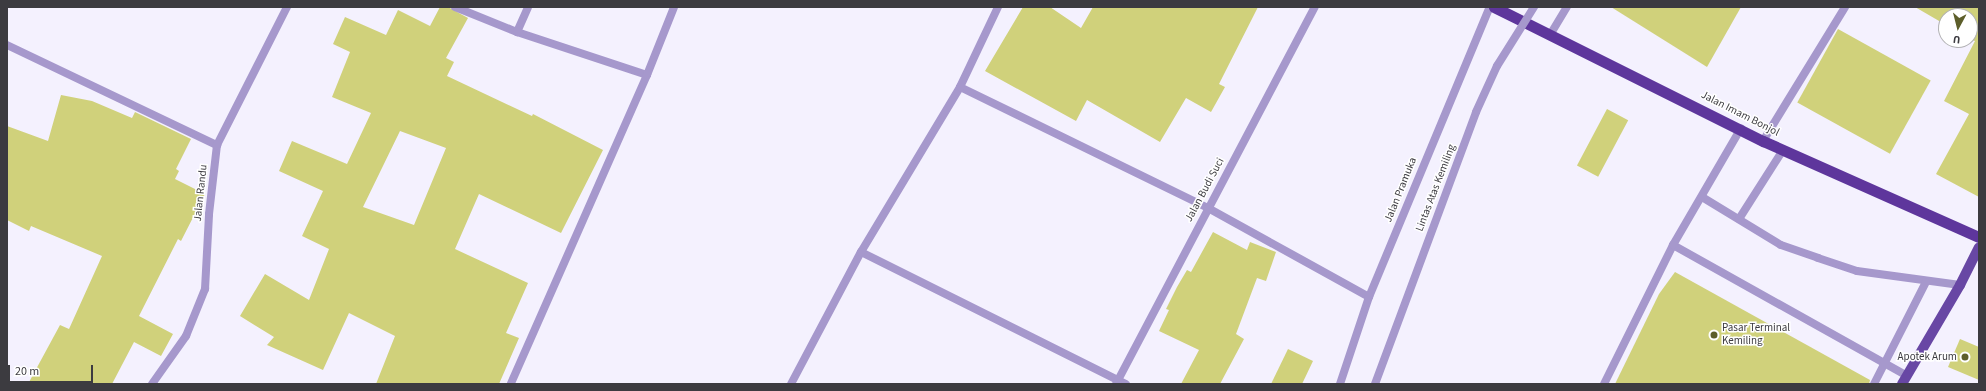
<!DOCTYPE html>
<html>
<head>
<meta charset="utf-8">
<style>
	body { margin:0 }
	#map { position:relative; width:1986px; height:391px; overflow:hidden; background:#f4f1fe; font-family:"Source Sans 3",sans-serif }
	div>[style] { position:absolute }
	.building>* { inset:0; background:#d0d17b; transform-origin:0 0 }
	.service>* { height:8px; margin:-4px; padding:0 4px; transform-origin:4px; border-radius:4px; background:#a698cc }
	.minor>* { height:8px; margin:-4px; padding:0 4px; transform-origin:4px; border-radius:4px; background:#a698cc }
	.tertiary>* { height:8px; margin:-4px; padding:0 4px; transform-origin:4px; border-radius:4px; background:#a698cc }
	.primary>* { height:10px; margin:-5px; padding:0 5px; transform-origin:5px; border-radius:5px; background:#6847a4 }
	.trunk>* { height:11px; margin:-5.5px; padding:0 5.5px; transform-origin:5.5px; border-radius:5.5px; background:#5e369c }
	.tertiary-bridge>* { height:8px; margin:-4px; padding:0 4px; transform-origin:4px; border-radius:4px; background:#a698cc }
	.dots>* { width:11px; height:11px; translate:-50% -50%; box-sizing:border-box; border:2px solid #fff; border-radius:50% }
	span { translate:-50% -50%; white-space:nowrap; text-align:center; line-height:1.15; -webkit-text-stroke:3px #fff; paint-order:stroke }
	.street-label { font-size:11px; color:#3c3b40 }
	.poi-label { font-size:11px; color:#3c3b40 }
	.left { translate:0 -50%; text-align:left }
	.right { translate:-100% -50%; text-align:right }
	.frame { position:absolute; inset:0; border:8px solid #3c3b40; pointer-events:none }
	.north { position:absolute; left:1938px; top:8px; width:40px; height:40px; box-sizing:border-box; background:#fff; border:1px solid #b1b1b3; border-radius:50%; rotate:187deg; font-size:11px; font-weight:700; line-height:16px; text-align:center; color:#3c3b40 }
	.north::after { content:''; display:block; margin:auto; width:14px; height:18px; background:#5d5e2b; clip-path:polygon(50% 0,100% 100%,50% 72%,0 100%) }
	.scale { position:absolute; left:8px; top:365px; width:85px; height:18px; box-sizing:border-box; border:2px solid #3c3b40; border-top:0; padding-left:5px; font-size:12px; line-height:14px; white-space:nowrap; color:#3c3b40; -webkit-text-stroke:3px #fff; paint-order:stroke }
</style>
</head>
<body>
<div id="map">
	<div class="building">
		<div style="clip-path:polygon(evenodd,440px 7px,448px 7px,468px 18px,446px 58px,454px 62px,447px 76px,532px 116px,533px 114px,603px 150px,561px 233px,479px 194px,455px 249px,528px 283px,506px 333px,519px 338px,499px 384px,376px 384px,395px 336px,349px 313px,323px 370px,267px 345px,274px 337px,240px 316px,265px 274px,309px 300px,329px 249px,302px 236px,323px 191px,279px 171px,292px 141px,347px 164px,371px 113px,332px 97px,350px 52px,333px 44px,345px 17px,386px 35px,398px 10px,430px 26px,440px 7px,400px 131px,446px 148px,414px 225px,363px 207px,400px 131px)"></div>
		<div style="clip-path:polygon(1023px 7px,1050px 7px,1081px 28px,1093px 7px,1258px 7px,1219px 84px,1225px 87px,1211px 112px,1186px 98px,1160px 142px,1087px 100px,1076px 121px,985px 71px)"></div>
		<div style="clip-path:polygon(1611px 7px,1741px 7px,1707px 67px)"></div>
		<div style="clip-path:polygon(1915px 7px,1979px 7px,1979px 197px,1936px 174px,1969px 114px,1944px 101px,1975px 41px,1970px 39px,1970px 16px,1946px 16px,1946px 25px)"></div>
		<div style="left:1838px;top:29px;width:106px;height:84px;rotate:29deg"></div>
		<div style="clip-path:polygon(61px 95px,92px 101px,132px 118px,135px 112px,191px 139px,176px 169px,179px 171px,175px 179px,205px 194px,181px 241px,178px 239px,139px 316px,173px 334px,161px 356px,134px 342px,112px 384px,28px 384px,60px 325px,69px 329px,102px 256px,31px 226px,29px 231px,7px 220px,7px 126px,48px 141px)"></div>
		<div style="left:1607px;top:109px;width:24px;height:64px;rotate:28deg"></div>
		<div style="clip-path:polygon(1213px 232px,1247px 250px,1250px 242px,1276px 252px,1266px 281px,1257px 278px,1236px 334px,1244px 339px,1220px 384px,1181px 384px,1199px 350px,1159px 331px,1169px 310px,1166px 309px,1177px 287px,1187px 270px,1191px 272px)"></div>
		<div style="clip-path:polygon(1675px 272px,1870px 380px,1869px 384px,1615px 384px,1659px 294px)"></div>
		<div style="clip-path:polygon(1960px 339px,1979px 347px,1979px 380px,1948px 367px)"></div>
		<div style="clip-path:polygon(1288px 349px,1313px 361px,1302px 384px,1271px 384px)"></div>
	</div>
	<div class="service">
		<div style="left:1702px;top:197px;width:92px;rotate:31.3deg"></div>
		<div style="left:1781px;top:245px;width:39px;rotate:19deg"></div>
		<div style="left:1818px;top:258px;width:41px;rotate:18.4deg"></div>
		<div style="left:1857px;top:271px;width:104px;rotate:7.7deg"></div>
		<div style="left:1739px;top:219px;width:82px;rotate:-57.5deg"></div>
		<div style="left:1673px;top:245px;width:268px;rotate:29.2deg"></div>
		<div style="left:1874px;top:384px;width:114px;rotate:-63deg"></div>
	</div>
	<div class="minor">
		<div style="left:455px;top:7px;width:67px;rotate:22deg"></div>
		<div style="left:517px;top:32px;width:137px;rotate:18.3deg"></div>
		<div style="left:647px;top:75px;width:338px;rotate:113.8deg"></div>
		<div style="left:517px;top:32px;width:27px;rotate:-66deg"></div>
		<div style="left:7px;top:45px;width:233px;rotate:25.5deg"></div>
		<div style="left:647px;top:75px;width:73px;rotate:-68.3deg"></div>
		<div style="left:960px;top:87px;width:276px;rotate:26deg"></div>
		<div style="left:1208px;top:208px;width:184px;rotate:28.9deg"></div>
		<div style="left:1763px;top:141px;width:157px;rotate:-58.5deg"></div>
		<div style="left:861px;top:252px;width:296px;rotate:26.5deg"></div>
		<div style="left:152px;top:384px;width:59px;rotate:-54.7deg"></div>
		<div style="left:186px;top:336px;width:51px;rotate:-68deg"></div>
		<div style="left:205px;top:289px;width:75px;rotate:-86.9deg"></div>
		<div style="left:209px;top:214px;width:69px;rotate:-83.4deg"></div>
		<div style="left:217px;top:145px;width:155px;rotate:-63.1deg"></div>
		<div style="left:791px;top:384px;width:149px;rotate:-62.1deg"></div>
		<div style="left:861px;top:252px;width:192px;rotate:-59deg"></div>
		<div style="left:960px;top:87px;width:89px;rotate:-64.6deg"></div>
		<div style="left:1116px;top:384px;width:426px;rotate:-62.2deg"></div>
	</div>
	<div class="tertiary">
		<div style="left:1550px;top:35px;width:33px;rotate:-59deg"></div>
		<div style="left:1340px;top:384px;width:92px;rotate:-71.6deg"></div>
		<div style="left:1369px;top:297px;width:314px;rotate:-67.4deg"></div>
		<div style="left:1604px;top:384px;width:155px;rotate:-63.6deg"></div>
		<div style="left:1673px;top:245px;width:135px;rotate:-59.8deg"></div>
	</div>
	<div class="primary">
		<div style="left:1902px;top:384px;width:115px;rotate:-59.6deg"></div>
		<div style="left:1960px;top:285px;width:42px;rotate:-63.4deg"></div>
	</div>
	<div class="trunk">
		<div style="left:1494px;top:7px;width:301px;rotate:26.5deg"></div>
		<div style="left:1763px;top:141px;width:236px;rotate:24deg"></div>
	</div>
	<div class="tertiary-bridge">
		<div style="left:1375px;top:384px;width:290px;rotate:-69.6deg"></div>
		<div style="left:1476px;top:112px;width:51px;rotate:-65.5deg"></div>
		<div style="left:1497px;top:66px;width:70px;rotate:-57.9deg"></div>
	</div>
	<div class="dots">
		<div style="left:1714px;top:335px;background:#5d5e2b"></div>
		<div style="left:1965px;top:357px;background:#5d5e2b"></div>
	</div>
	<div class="street-label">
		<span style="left:1740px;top:114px;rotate:27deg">Jalan Imam Bonjol</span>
		<span style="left:1436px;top:188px;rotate:-69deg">Lintas Atas Kemiling</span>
		<span style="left:1205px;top:190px;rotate:-62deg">Jalan Budi Suci</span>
		<span style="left:1401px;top:190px;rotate:-68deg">Jalan Pramuka</span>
		<span style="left:201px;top:193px;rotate:-84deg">Jalan Randu</span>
	</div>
	<div class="poi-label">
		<span class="left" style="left:1722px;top:335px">Pasar Terminal<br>Kemiling</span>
		<span class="right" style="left:1957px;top:357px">Apotek Arum</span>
	</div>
	<div class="frame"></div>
	<div class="north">U</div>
	<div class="scale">20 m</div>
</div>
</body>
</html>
